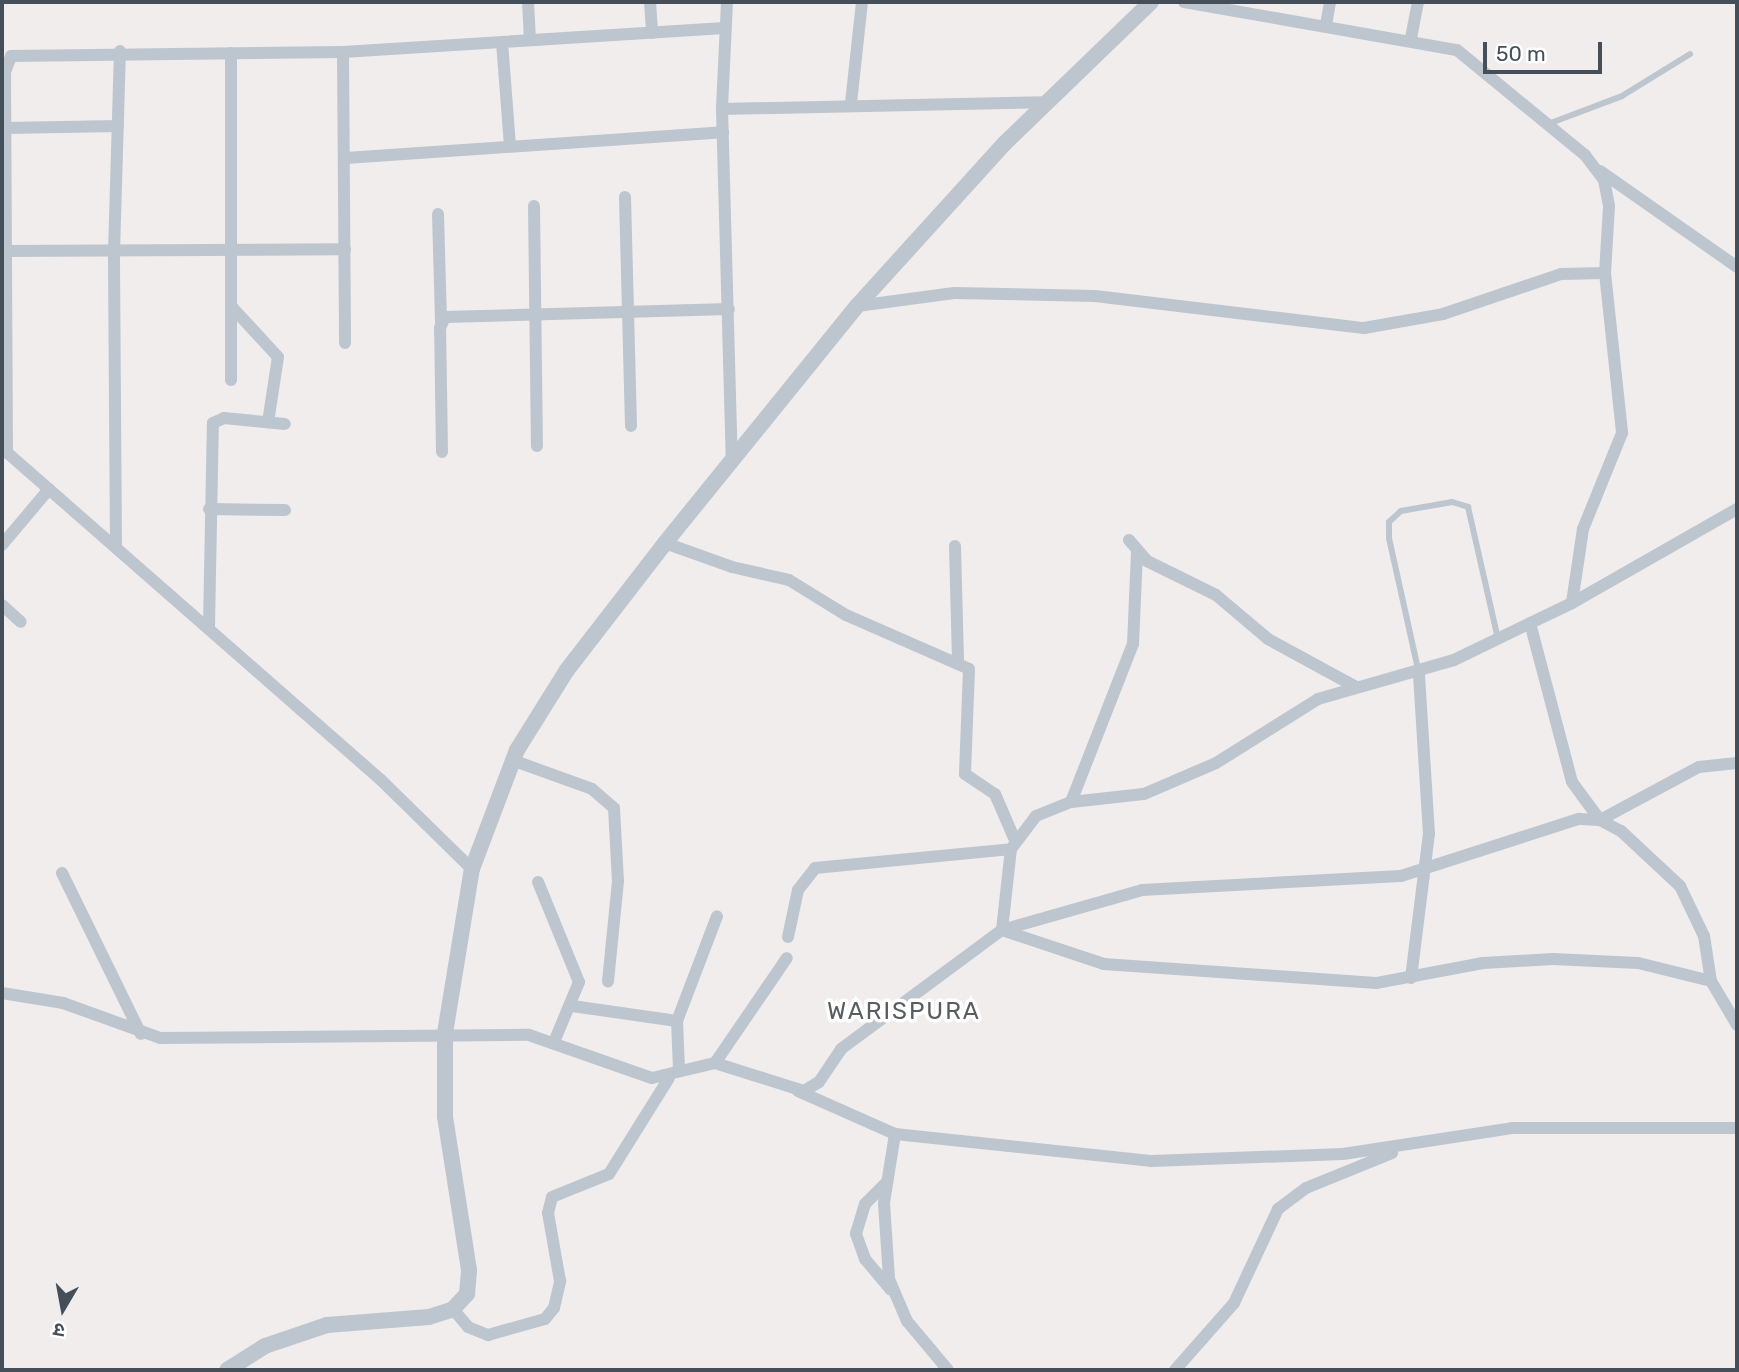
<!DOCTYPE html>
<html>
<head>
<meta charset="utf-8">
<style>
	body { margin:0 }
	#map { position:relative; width:1739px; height:1372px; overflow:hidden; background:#f0edec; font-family:Rubik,"Noto Sans Devanagari",sans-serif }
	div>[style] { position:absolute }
	.service>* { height:6px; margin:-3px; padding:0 3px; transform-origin:3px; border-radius:3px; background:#bdc6cf }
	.minor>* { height:12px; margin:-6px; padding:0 6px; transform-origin:6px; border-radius:6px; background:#bdc6cf }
	.tertiary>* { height:16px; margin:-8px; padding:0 8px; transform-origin:8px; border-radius:8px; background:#bdc6cf }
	span { translate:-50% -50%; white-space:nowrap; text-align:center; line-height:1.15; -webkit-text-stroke:7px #fff; paint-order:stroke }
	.quarter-label { font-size:24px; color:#595d62; letter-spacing:2px }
	.frame { position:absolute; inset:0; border:4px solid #454f5a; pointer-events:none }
	.north { position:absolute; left:28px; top:1274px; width:70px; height:70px; -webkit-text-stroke:5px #fff; paint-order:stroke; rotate:190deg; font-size:19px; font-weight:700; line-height:28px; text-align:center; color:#454f5a }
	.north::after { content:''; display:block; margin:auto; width:24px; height:32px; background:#454f5a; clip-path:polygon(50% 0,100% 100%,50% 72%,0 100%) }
	.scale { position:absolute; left:1483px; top:42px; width:119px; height:32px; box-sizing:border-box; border:4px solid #454f5a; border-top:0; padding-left:9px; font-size:21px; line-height:24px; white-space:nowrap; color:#454f5a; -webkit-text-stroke:5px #fff; paint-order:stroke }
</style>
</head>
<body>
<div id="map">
	<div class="service">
		<div style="left:1548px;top:124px;width:79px;rotate:-20.7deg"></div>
		<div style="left:1622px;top:96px;width:80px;rotate:-31.7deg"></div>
		<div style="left:1418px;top:669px;width:134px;rotate:-102.5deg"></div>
		<div style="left:1389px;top:538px;width:16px;rotate:-90deg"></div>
		<div style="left:1389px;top:522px;width:16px;rotate:-43deg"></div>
		<div style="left:1401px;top:511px;width:52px;rotate:-10deg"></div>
		<div style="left:1452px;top:502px;width:17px;rotate:17deg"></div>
		<div style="left:1468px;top:507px;width:135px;rotate:77.2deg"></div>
	</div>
	<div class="minor">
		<div style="left:528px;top:2px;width:38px;rotate:87deg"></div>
		<div style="left:650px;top:2px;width:31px;rotate:86deg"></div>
		<div style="left:727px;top:2px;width:107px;rotate:92.7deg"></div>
		<div style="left:722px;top:109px;width:349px;rotate:88.4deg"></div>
		<div style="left:1184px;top:2px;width:277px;rotate:10deg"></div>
		<div style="left:1457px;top:50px;width:166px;rotate:39.4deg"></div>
		<div style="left:1585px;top:155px;width:31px;rotate:53deg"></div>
		<div style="left:1604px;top:180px;width:26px;rotate:79deg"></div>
		<div style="left:1609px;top:206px;width:67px;rotate:93.4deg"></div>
		<div style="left:1605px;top:273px;width:161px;rotate:83.9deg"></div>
		<div style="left:1622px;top:433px;width:104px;rotate:112.1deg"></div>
		<div style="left:1583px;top:529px;width:75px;rotate:98.5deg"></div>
		<div style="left:1326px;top:25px;width:23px;rotate:-80deg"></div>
		<div style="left:1411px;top:38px;width:37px;rotate:-79deg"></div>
		<div style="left:502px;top:42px;width:103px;rotate:85.6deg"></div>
		<div style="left:343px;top:52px;width:291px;rotate:89.6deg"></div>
		<div style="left:231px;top:53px;width:327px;rotate:90deg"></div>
		<div style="left:851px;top:103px;width:102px;rotate:-83.8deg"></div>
		<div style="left:722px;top:109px;width:323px;rotate:-1.2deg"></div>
		<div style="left:5px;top:128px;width:113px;rotate:-1deg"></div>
		<div style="left:346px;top:158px;width:378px;rotate:-3.9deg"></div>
		<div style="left:1600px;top:171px;width:167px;rotate:35deg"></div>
		<div style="left:625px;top:197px;width:229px;rotate:88.5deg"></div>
		<div style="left:534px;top:206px;width:240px;rotate:89.3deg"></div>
		<div style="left:438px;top:214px;width:108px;rotate:88.4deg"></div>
		<div style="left:6px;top:251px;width:339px;rotate:-0.3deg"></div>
		<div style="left:231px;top:306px;width:69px;rotate:47.3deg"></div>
		<div style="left:278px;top:357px;width:66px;rotate:98.7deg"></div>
		<div style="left:857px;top:306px;width:98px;rotate:-7.6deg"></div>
		<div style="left:954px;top:293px;width:141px;rotate:1.2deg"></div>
		<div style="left:1095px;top:296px;width:271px;rotate:6.8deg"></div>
		<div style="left:1364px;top:328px;width:80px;rotate:-10deg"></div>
		<div style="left:1443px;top:314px;width:125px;rotate:-18.7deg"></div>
		<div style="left:1561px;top:274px;width:44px;rotate:-1.3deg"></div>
		<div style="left:3px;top:449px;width:502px;rotate:41.21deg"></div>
		<div style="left:381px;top:780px;width:127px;rotate:44.4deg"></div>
		<div style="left:442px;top:452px;width:124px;rotate:-90.9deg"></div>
		<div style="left:440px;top:328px;width:12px;rotate:-66deg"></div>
		<div style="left:445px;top:317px;width:284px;rotate:-1.6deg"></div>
		<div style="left:7px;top:453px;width:381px;rotate:-90.3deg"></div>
		<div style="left:5px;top:72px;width:17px;rotate:-69deg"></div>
		<div style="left:11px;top:56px;width:332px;rotate:-0.7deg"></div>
		<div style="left:343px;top:52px;width:382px;rotate:-3.6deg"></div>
		<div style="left:209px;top:509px;width:76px;rotate:0.8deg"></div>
		<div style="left:1129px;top:540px;width:28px;rotate:49deg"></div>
		<div style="left:1147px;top:561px;width:77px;rotate:26.2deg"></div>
		<div style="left:1216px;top:595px;width:68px;rotate:40.2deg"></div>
		<div style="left:1268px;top:639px;width:100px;rotate:28.6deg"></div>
		<div style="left:665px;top:543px;width:71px;rotate:19.7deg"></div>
		<div style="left:732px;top:567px;width:58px;rotate:12.8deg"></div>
		<div style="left:789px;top:580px;width:67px;rotate:31.6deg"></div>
		<div style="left:846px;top:615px;width:134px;rotate:23.7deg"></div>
		<div style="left:969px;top:669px;width:105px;rotate:92.2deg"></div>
		<div style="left:965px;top:774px;width:36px;rotate:34deg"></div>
		<div style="left:995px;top:794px;width:48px;rotate:66.6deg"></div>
		<div style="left:2px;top:545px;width:73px;rotate:-50deg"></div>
		<div style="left:955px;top:546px;width:116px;rotate:88.5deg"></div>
		<div style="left:116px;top:548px;width:296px;rotate:-90.4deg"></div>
		<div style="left:114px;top:252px;width:201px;rotate:-88.3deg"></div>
		<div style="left:2px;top:605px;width:25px;rotate:42deg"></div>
		<div style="left:1530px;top:623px;width:164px;rotate:75.2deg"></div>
		<div style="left:1572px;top:782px;width:47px;rotate:53.6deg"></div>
		<div style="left:1600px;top:820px;width:112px;rotate:-28.2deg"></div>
		<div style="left:1699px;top:767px;width:38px;rotate:-6deg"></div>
		<div style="left:209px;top:626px;width:203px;rotate:-88.9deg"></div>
		<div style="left:213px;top:423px;width:12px;rotate:-24deg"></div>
		<div style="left:224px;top:418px;width:61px;rotate:5.6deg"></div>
		<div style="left:512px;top:760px;width:85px;rotate:19.9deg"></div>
		<div style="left:592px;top:789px;width:29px;rotate:41deg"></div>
		<div style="left:614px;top:808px;width:73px;rotate:86.9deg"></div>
		<div style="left:618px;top:881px;width:101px;rotate:95.7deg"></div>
		<div style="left:1071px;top:802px;width:170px;rotate:-68.6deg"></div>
		<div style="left:1133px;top:644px;width:92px;rotate:-87.5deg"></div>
		<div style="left:62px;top:873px;width:179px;rotate:63.9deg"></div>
		<div style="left:538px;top:882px;width:108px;rotate:67.7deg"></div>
		<div style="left:579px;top:982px;width:65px;rotate:112.6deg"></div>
		<div style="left:788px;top:937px;width:48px;rotate:-78deg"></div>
		<div style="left:798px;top:890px;width:28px;rotate:-52deg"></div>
		<div style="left:815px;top:868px;width:197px;rotate:-5.5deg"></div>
		<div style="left:1411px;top:978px;width:145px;rotate:-82.9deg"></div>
		<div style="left:1429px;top:834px;width:160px;rotate:-93.6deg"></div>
		<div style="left:1711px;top:981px;width:75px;rotate:-166.1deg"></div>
		<div style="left:1638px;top:963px;width:85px;rotate:-177.3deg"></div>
		<div style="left:1553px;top:959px;width:70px;rotate:176.7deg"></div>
		<div style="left:1483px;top:963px;width:109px;rotate:169.4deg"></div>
		<div style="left:1376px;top:983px;width:273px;rotate:-176deg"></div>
		<div style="left:1104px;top:964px;width:108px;rotate:-161.6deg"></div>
		<div style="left:1002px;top:930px;width:81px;rotate:-83.7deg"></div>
		<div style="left:1011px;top:849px;width:41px;rotate:-52.9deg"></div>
		<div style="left:1036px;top:816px;width:38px;rotate:-22deg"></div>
		<div style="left:1071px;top:802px;width:73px;rotate:-6.3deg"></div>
		<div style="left:1144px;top:794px;width:78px;rotate:-23.3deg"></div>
		<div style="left:1216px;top:763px;width:120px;rotate:-32.1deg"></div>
		<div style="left:1318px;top:699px;width:141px;rotate:-16deg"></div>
		<div style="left:1454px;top:660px;width:131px;rotate:-25.8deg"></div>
		<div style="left:1572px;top:603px;width:190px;rotate:-29.7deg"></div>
		<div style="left:2px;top:993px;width:62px;rotate:9.3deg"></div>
		<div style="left:63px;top:1003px;width:103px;rotate:19.8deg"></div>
		<div style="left:160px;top:1038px;width:369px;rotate:-0.5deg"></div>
		<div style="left:529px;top:1035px;width:130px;rotate:19.3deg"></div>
		<div style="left:652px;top:1078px;width:65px;rotate:-13.4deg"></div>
		<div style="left:715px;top:1063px;width:93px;rotate:17.5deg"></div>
		<div style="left:804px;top:1091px;width:17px;rotate:-31deg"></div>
		<div style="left:819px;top:1082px;width:40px;rotate:-56deg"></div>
		<div style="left:841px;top:1049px;width:200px;rotate:-36.5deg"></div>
		<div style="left:1002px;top:930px;width:146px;rotate:-15.9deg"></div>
		<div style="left:1142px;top:890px;width:259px;rotate:-3.1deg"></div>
		<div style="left:1401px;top:876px;width:187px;rotate:-17.8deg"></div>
		<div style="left:1579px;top:819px;width:21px;rotate:3deg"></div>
		<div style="left:1600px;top:820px;width:24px;rotate:28deg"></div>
		<div style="left:1621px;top:831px;width:81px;rotate:43deg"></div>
		<div style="left:1680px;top:886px;width:55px;rotate:64.4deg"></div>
		<div style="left:1704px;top:936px;width:46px;rotate:81.2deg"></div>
		<div style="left:1711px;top:981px;width:51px;rotate:59.4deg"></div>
		<div style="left:572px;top:1006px;width:106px;rotate:8.1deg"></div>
		<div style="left:715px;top:1063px;width:127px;rotate:-55.6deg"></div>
		<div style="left:679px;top:1070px;width:49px;rotate:-92.3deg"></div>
		<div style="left:677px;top:1021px;width:112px;rotate:-69.1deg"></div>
		<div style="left:798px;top:1091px;width:106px;rotate:23.9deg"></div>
		<div style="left:895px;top:1134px;width:257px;rotate:6deg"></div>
		<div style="left:1151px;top:1161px;width:192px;rotate:-2.1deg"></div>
		<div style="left:1343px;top:1154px;width:171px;rotate:-8.7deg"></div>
		<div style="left:1512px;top:1128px;width:225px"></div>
		<div style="left:895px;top:1134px;width:70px;rotate:99.1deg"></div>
		<div style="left:884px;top:1203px;width:76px;rotate:86.2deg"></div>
		<div style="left:889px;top:1279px;width:46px;rotate:66.8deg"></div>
		<div style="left:907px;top:1321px;width:64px;rotate:50.1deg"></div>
		<div style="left:886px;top:1183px;width:30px;rotate:135deg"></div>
		<div style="left:865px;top:1204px;width:31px;rotate:107deg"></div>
		<div style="left:856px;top:1234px;width:27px;rotate:70deg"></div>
		<div style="left:865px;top:1259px;width:40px;rotate:50deg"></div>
		<div style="left:453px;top:1309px;width:23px;rotate:50deg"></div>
		<div style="left:468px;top:1327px;width:22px;rotate:22deg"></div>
		<div style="left:488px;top:1335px;width:59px;rotate:-15.7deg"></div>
		<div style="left:545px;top:1319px;width:14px;rotate:-51deg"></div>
		<div style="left:554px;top:1308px;width:28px;rotate:-77deg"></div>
		<div style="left:560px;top:1281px;width:69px;rotate:-100deg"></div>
		<div style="left:548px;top:1213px;width:16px;rotate:-76deg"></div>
		<div style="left:552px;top:1197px;width:61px;rotate:-22deg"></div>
		<div style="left:609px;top:1174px;width:113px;rotate:-58deg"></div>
		<div style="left:1175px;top:1370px;width:89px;rotate:-48.6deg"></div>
		<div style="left:1234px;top:1303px;width:104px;rotate:-64.9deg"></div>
		<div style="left:1278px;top:1209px;width:35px;rotate:-37deg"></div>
		<div style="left:1306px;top:1188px;width:93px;rotate:-22.1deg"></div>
	</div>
	<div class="tertiary">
		<div style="left:227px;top:1370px;width:45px;rotate:-32.3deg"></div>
		<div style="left:265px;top:1346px;width:65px;rotate:-18.7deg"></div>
		<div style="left:327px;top:1325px;width:102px;rotate:-4.5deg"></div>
		<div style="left:429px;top:1317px;width:25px;rotate:-18deg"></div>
		<div style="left:453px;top:1309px;width:21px;rotate:-47deg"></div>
		<div style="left:467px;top:1294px;width:24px;rotate:-85deg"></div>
		<div style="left:469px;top:1270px;width:156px;rotate:-98.9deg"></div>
		<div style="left:445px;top:1116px;width:83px;rotate:-90deg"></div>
		<div style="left:445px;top:1033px;width:166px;rotate:-80.7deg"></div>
		<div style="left:472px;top:869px;width:127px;rotate:-69.3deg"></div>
		<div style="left:517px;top:750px;width:94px;rotate:-58deg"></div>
		<div style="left:567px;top:670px;width:160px;rotate:-52.3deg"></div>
		<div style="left:665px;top:543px;width:305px;rotate:-51deg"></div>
		<div style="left:857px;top:306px;width:219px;rotate:-47.8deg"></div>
		<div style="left:1004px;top:144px;width:204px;rotate:-44deg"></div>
	</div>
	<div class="quarter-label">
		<span style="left:904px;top:1012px">WARISPURA</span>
	</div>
	<div class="frame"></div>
	<div class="north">उ</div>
	<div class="scale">50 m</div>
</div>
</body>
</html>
